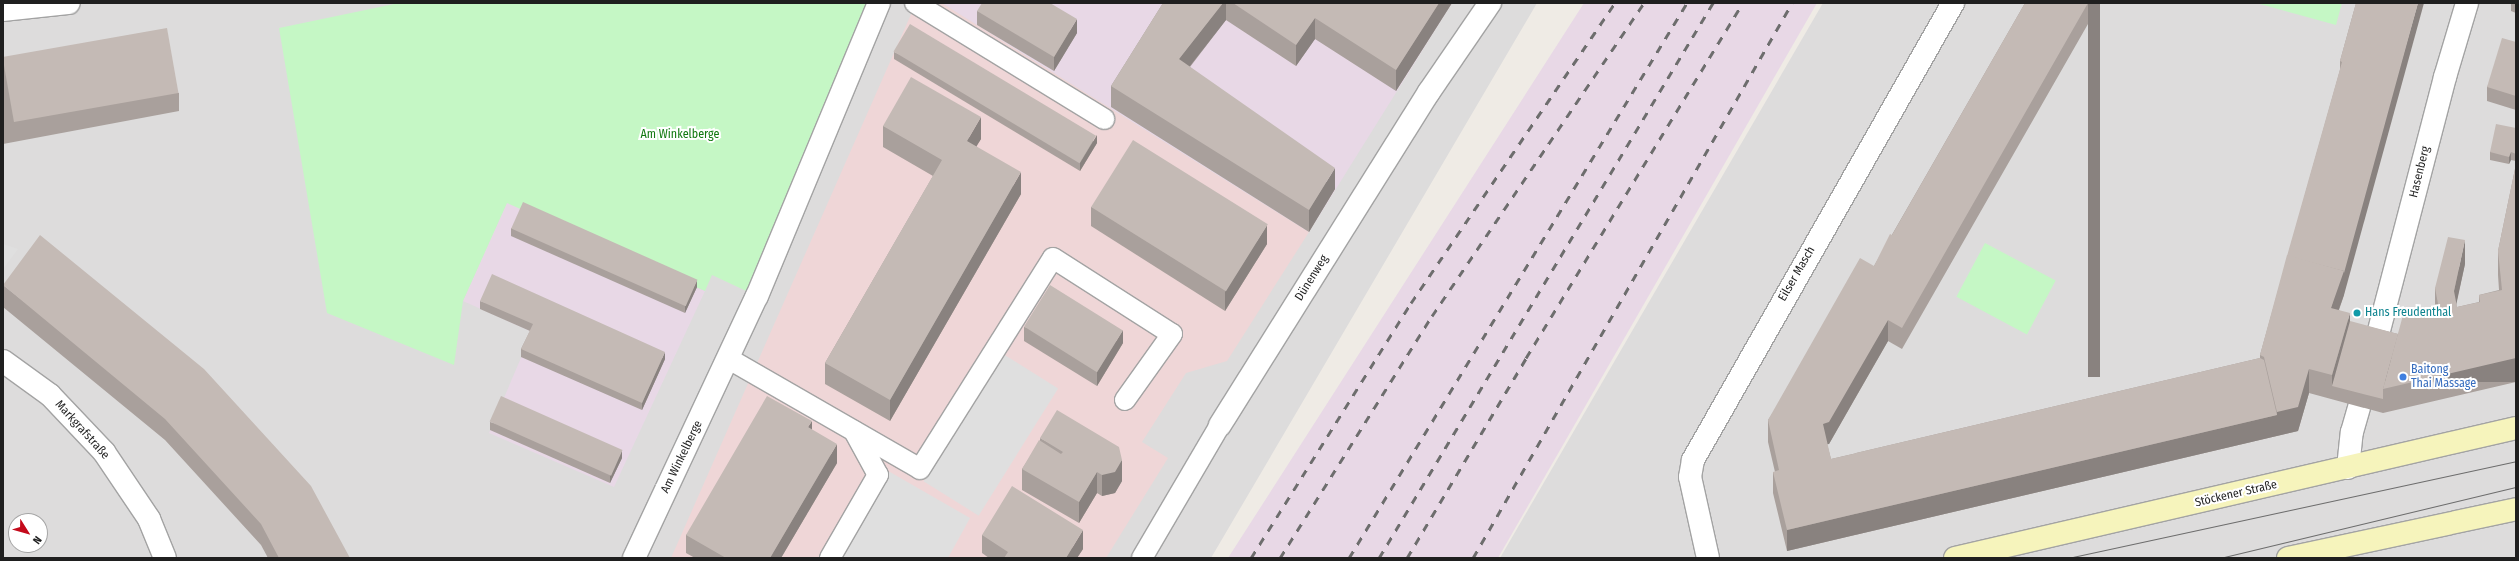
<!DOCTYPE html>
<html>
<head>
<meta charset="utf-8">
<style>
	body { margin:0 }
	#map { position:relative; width:2519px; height:561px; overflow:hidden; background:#efebe5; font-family:"Fira Sans Condensed",sans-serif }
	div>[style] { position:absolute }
	.residential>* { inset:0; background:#dddcdc }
	.commercial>* { inset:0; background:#efd6d7 }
	.industrial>* { inset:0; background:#e8d8e6 }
	.park>* { inset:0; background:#c5f7c5; transform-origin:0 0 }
	.parking>* { inset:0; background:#dfdfdf; transform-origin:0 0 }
	.roads { filter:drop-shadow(1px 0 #a3a3a3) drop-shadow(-1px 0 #a3a3a3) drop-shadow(0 1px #a3a3a3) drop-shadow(0 -1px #a3a3a3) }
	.lane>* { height:20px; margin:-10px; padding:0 10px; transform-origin:10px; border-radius:10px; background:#fff }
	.street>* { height:22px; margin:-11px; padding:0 11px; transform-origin:11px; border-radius:11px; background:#fff }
	.secondary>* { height:22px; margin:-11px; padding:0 11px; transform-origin:11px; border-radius:11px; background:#f6f4bc }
	.tram>* { height:1px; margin:-0.5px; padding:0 0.5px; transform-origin:0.5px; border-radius:0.5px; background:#6d6d6d }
	.rail>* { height:3px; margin-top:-1.5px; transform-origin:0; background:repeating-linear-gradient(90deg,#6d6d6d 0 8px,transparent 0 16px) }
	.wall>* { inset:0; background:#a9a09c }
	.shaded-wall>* { inset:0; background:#89827f; transform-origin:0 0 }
	.building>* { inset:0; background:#c4bab5; transform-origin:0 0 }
	.dots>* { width:11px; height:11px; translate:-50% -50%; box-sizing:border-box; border:2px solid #fff; border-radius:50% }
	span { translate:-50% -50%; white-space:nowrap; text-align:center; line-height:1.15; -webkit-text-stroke:4px #fff; paint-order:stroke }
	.park-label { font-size:12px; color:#127911 }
	.street-label { font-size:12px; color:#1f1f1f }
	.culture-label { font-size:12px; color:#0d838f }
	.left { translate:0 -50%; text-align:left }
	.shop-label { font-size:12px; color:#366cbe }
	.frame { position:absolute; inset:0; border:4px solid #1f1f1f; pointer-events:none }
	.north { position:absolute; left:8px; top:513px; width:40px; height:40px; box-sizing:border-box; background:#fff; border:1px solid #a5a5a5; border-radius:50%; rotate:127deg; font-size:11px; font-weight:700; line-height:16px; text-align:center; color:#1f1f1f }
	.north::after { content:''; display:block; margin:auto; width:14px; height:18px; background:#c40a1b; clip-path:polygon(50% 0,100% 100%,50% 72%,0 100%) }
</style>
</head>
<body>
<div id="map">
	<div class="residential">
		<div style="clip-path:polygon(evenodd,37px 3px,1537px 3px,1211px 558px,3px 558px,3px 10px,37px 3px,16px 521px,40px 521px,40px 545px,16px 545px,16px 521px)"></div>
		<div style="clip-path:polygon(1823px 3px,2516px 3px,2516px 558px,1500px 558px)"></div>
	</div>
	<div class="commercial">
		<div style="clip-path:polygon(916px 3px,942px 3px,1309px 232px,1227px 361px,1186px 373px,1142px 442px,1168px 458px,1106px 558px,671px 558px)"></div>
	</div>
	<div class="industrial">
		<div style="clip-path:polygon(942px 3px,1452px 3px,1309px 232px)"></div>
		<div style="clip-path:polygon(1584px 3px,1817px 3px,1498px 558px,1228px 558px)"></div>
		<div style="clip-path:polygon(507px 202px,705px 291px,614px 487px,489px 433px,532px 332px,463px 301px)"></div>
	</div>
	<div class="park">
		<div style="clip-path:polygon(399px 3px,879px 3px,757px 296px,712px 275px,705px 291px,507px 203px,463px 301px,454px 365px,327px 313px,279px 28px)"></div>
		<div style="clip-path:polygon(2256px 3px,2342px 3px,2336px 25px)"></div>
		<div style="left:1985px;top:243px;width:80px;height:61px;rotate:28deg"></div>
	</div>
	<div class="parking">
		<div style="clip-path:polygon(3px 244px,18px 249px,3px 269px)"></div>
		<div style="left:1003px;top:354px;width:65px;height:150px;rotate:32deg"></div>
		<div style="clip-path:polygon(890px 472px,970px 518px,948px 558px,821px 558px,878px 475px)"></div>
	</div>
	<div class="roads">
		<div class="lane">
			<div style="left:915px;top:3px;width:222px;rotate:31.5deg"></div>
			<div style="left:729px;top:359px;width:220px;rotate:29.9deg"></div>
			<div style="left:920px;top:469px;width:249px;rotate:-57.8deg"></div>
			<div style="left:1053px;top:258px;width:141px;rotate:32.6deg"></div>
			<div style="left:1172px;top:334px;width:81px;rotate:125.5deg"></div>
			<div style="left:830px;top:558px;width:96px;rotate:-60deg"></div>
			<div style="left:878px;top:475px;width:50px;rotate:-118.6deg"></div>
			<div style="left:1142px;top:558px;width:154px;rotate:-59.6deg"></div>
		</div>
		<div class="street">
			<div style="left:3px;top:10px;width:66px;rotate:-6.1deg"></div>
			<div style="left:2376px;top:342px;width:274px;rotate:-75.4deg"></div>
			<div style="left:2445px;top:77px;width:77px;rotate:-73.4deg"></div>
			<div style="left:3px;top:361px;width:58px;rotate:35.9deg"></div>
			<div style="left:50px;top:395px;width:79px;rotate:46.5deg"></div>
			<div style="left:104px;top:452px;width:81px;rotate:56.1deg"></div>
			<div style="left:149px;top:519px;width:42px;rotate:67.7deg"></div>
			<div style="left:1220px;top:425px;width:393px;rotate:-57.9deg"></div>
			<div style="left:1429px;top:92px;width:108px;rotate:-55.6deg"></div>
			<div style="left:2348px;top:468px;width:36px;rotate:-84deg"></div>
			<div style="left:2352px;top:432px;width:26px;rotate:-74deg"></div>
			<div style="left:634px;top:558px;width:289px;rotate:-64.9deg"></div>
			<div style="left:757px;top:296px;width:317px;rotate:-67.4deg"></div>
			<div style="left:1708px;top:558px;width:83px;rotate:-102.5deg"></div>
			<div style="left:1690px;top:477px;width:17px;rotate:-80deg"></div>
			<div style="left:1693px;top:460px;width:526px;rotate:-60.36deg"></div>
		</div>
		<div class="secondary">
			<div style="left:1955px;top:558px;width:576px;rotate:-13.05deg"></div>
			<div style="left:2288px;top:558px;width:233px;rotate:-12.1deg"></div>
		</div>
	</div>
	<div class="tram">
		<div style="left:2068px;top:558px;width:458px;rotate:-12.2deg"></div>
		<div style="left:2220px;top:558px;width:304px;rotate:-13.5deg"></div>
	</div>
	<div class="rail">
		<div style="left:1251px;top:558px;width:301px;rotate:-57.9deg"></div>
		<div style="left:1411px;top:303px;width:363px;rotate:-55.8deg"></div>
		<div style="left:1280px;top:558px;width:286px;rotate:-57.9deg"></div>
		<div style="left:1432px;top:316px;width:378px;rotate:-55.9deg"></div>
		<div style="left:1349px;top:558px;width:650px;rotate:-58.66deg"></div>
		<div style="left:1379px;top:558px;width:648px;rotate:-58.96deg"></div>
		<div style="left:1407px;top:558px;width:233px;rotate:-59.2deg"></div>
		<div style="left:1526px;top:358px;width:416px;rotate:-58.6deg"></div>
		<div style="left:1473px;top:558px;width:640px;rotate:-60.11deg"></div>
	</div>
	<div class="wall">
		<div style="clip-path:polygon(1163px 3px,1452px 3px,1396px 91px,1315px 39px,1296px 66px,1226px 20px,1190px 67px,1335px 189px,1309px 232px,1111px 107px,1111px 86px)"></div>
		<div style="clip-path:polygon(2025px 3px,2100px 3px,1902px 349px,1888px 341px,1829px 444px,1827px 444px,1831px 459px,2260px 358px,2260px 355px,2340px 70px,2340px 61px,2356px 3px,2344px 295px,2339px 310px,2350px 322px,2398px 334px,2409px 317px,2435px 310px,2435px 288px,2465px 264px,2456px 304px,2457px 307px,2479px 302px,2479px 295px,2499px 290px,2498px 275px,2498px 251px,2516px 164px,2516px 382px,2383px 413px,2309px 393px,2298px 431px,1787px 551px,1773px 493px,1773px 472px,1775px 472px,1768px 442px,1768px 420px,1874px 266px)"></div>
		<div style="clip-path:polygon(2511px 3px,2516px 3px,2516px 13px,2511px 11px)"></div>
		<div style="clip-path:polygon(977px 11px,1077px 33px,1054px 71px,977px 25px)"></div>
		<div style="clip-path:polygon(2516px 42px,2516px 110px,2487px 101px,2487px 87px)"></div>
		<div style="clip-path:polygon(894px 52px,1097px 143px,1080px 171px,894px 59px)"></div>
		<div style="clip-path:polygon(3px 58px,179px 93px,179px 111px,3px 144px)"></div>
		<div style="clip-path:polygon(883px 126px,981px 139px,976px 146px,1021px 194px,890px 421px,825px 384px,825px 363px,933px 176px,883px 147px)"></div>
		<div style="clip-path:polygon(2516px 128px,2516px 161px,2511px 160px,2509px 164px,2490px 160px,2490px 152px)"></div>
		<div style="clip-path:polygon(1091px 207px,1267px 244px,1225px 311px,1091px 226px)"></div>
		<div style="clip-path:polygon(511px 228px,697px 287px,685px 313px,511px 236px)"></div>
		<div style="clip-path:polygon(3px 285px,350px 558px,268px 558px,261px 545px,165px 440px,3px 307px)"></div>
		<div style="clip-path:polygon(480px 301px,665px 359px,642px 410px,521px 357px,521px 349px,530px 331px,480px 309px)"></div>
		<div style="clip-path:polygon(1024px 327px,1123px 343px,1097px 386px,1024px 341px)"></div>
		<div style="clip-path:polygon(490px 422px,622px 458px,610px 483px,490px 430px)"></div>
		<div style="clip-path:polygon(812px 430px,837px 463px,781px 558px,695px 558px,686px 553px,686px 535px)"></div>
		<div style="clip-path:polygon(1040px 438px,1122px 481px,1115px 493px,1102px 496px,1097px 493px,1079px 523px,1022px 490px,1022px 469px,1040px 442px)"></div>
		<div style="clip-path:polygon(982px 535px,1083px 549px,1077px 558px,989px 558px,982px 553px)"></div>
	</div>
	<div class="shaded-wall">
		<div style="clip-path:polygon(1223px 3px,1226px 3px,1226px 20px,1179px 80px,1179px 59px)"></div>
		<div style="clip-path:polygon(1439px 3px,1452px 3px,1396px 91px,1396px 70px)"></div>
		<div style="left:2088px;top:3px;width:12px;height:374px"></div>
		<div style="clip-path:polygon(2418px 3px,2424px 3px,2344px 295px,2331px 331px,2331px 308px)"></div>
		<div style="clip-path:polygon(1315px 18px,1315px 39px,1296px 66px,1296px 45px)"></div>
		<div style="clip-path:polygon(1077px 19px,1077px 33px,1054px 71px,1054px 57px)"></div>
		<div style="clip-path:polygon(981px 117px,981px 139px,967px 162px,967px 141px)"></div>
		<div style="clip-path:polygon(1097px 135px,1097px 143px,1080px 171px,1080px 163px)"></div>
		<div style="clip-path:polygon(2511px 152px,2511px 160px,2509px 164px,2509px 157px)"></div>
		<div style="clip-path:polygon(1335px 168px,1335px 189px,1309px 232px,1309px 210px)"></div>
		<div style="clip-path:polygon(1021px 172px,1021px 194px,890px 421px,890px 400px)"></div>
		<div style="clip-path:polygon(1267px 225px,1267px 244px,1225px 311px,1225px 292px)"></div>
		<div style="clip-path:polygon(2465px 240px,2465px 264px,2454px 315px,2454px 291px)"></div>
		<div style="clip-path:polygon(697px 280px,697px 287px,685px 313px,685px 305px)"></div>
		<div style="clip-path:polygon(2350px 313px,2350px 337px,2332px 386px,2332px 375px)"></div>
		<div style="clip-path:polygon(1888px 320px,1888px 341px,1829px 444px,1823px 445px,1823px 424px)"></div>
		<div style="clip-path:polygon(1123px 330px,1123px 343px,1097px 386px,1097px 372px)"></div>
		<div style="clip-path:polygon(665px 352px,665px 359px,642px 410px,642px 403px)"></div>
		<div style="left:2516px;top:358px;width:24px;height:137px;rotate:90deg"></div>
		<div style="clip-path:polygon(2309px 369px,2309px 393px,2298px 431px,1787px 551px,1787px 530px,2277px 415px,2277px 412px)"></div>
		<div style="clip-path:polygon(812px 421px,812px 440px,808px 427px)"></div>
		<div style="clip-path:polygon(837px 444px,837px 463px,781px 558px,770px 558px)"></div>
		<div style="clip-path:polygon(622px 450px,622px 458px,610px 483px,610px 476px)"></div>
		<div style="clip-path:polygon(1122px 460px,1122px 481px,1115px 493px,1102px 496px,1102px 475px)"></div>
		<div style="clip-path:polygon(1097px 472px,1097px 493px,1079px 523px,1079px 502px)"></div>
		<div style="clip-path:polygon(1083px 530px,1083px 549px,1077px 558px,1066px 558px)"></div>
	</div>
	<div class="building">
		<div style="clip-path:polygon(982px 3px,1050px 3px,1077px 19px,1054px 57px,977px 11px)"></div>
		<div style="clip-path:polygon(1163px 3px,1223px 3px,1179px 59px,1335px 168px,1309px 210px,1111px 86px)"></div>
		<div style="clip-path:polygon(1233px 3px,1439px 3px,1396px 70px,1315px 18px,1296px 45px)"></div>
		<div style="clip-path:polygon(2025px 3px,2088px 3px,1902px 328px,1888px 320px,1829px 422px,1823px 424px,1831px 459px,2260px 358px,2264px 360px,2277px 415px,1787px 530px,1773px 472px,1779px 470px,1768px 420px,1860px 258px,1874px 266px,1890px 234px,1892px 235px)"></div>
		<div style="clip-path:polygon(2356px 3px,2418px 3px,2344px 273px,2344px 271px,2287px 256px,2342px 62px,2340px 61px)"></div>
		<div style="left:910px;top:24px;width:217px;height:32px;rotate:31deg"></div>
		<div style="left:167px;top:28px;width:66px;height:167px;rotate:80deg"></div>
		<div style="clip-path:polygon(2502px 38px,2516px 42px,2516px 96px,2487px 87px)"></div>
		<div style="clip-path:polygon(911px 77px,981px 117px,967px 141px,1021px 172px,890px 400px,825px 363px,942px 160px,883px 126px)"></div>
		<div style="clip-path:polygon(2496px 124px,2516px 128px,2516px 154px,2511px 152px,2509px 157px,2490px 152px)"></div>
		<div style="left:1133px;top:140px;width:159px;height:79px;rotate:32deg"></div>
		<div style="clip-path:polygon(2516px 164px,2516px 358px,2383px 389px,2403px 315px,2409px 317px,2439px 309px,2435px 288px,2448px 237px,2465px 240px,2454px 291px,2457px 307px,2480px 302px,2479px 295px,2502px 290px,2498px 251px)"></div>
		<div style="left:523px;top:202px;width:191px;height:29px;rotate:24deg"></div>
		<div style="clip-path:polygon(40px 235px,204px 369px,311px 486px,350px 558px,279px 558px,261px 524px,165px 419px,3px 285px)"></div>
		<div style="clip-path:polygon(2287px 255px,2344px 271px,2331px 308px,2350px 313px,2332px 375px,2309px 369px,2298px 407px,2277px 412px,2264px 357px,2260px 355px)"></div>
		<div style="clip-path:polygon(492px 274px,665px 352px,642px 403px,521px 349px,533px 324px,480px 301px)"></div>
		<div style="left:1050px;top:285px;width:86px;height:49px;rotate:32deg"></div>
		<div style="clip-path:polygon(2350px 321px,2398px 334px,2383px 389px,2383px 399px,2332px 386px)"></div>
		<div style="left:501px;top:396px;width:133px;height:28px;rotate:24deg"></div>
		<div style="clip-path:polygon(767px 396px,812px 421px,808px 427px,837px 444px,770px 558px,726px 558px,686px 535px)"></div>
		<div style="clip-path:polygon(1057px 410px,1119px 447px,1122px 460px,1115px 472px,1102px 475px,1097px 472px,1079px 502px,1022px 469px,1039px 440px,1061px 454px,1063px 452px,1040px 438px)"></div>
		<div style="clip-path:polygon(1012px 486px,1083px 530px,1066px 558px,1004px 558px,1008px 552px,982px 535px)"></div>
	</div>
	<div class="dots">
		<div style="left:2357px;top:313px;background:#0f9aa8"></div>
		<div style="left:2403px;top:377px;background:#3f7fe0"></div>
	</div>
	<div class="park-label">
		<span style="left:680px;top:135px">Am Winkelberge</span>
	</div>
	<div class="street-label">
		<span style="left:2420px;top:172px;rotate:-76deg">Hasenberg</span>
		<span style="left:1797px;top:274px;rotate:-60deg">Eilser Masch</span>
		<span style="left:1312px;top:278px;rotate:-58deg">Dünenweg</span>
		<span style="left:82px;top:430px;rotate:48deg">Markgrafstraße</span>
		<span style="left:682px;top:457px;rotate:-64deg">Am Winkelberge</span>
		<span style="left:2236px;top:494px;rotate:-13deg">Stöckener Straße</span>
	</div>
	<div class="culture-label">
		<span class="left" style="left:2365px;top:313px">Hans Freudenthal</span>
	</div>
	<div class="shop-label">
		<span class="left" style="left:2411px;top:377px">Baitong<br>Thai Massage</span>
	</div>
	<div class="frame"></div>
	<div class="north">N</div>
</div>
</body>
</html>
